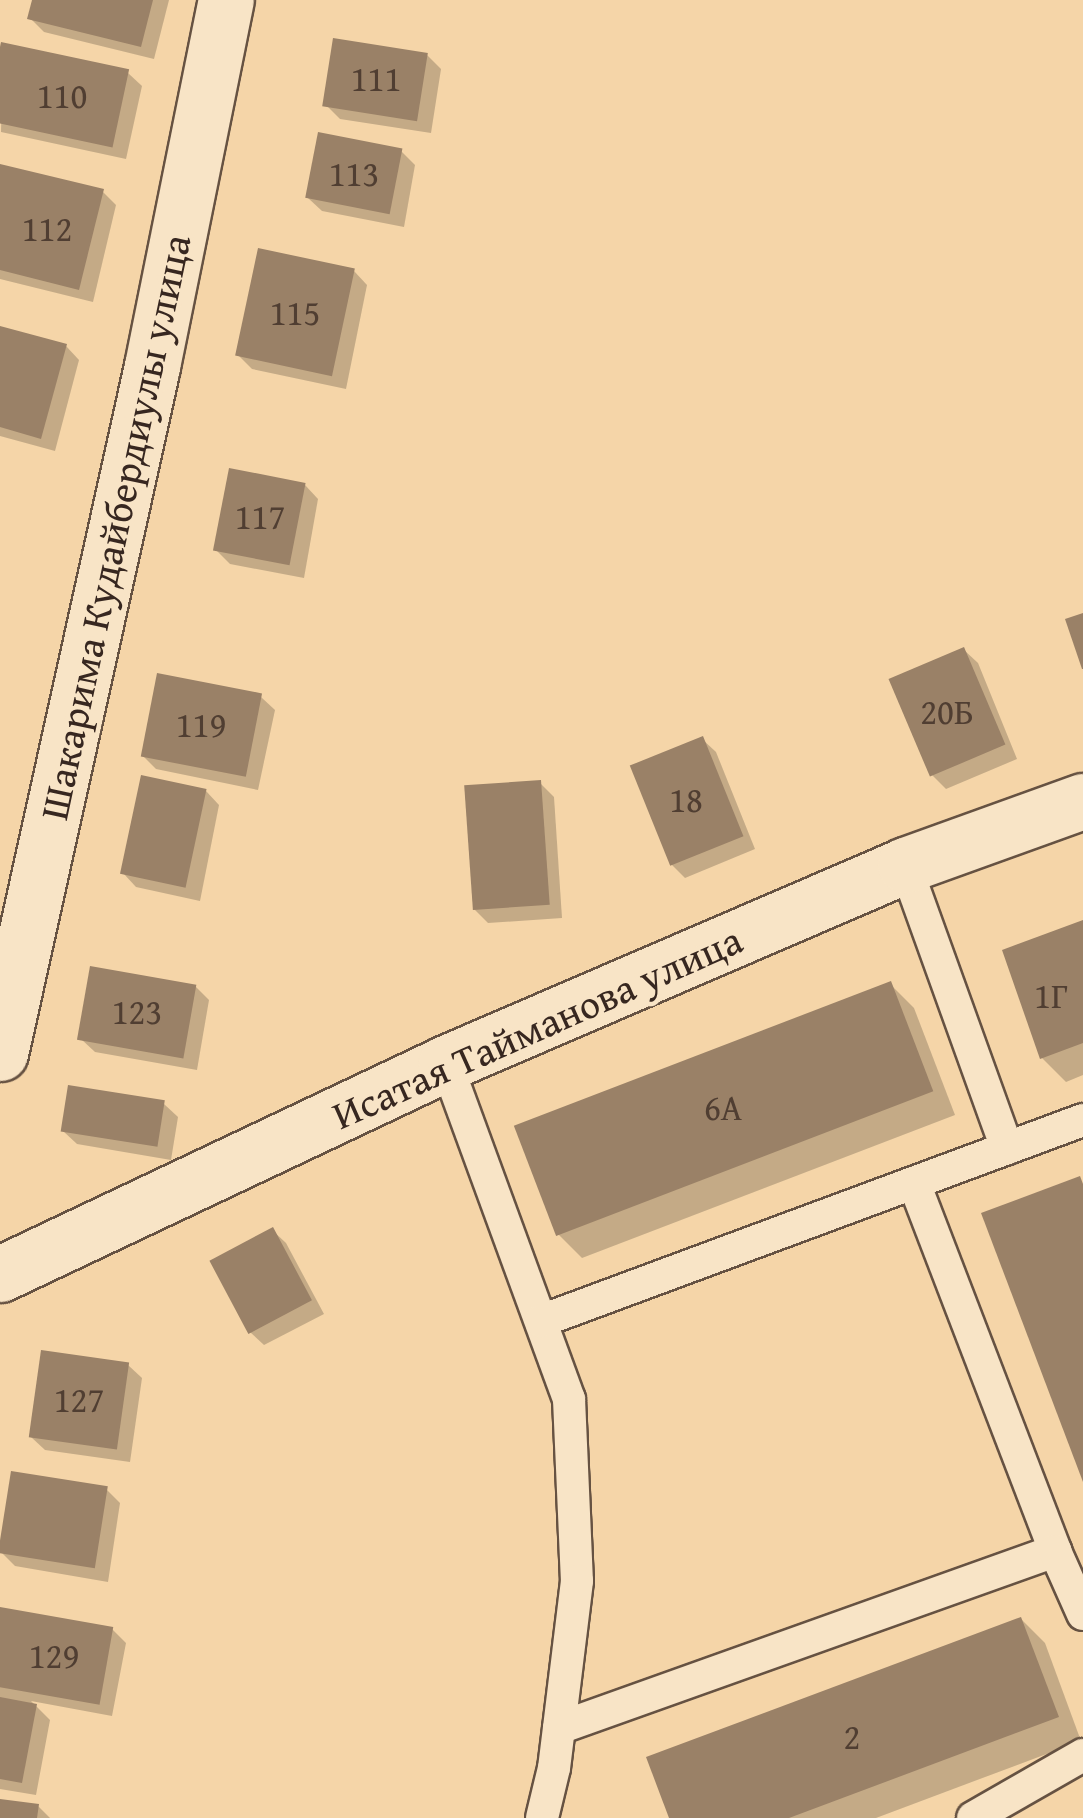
<!DOCTYPE html>
<html>
<head>
<meta charset="utf-8">
<style>
	body { margin:0 }
	#map { position:relative; width:1083px; height:1818px; overflow:hidden; background:#f5d5a8; font-family:"Gentium Book Plus",serif }
	div>[style] { position:absolute }
	.shadow>* { inset:0; background:#0003 }
	.building>* { inset:0; background:#9a8167; transform-origin:0 0 }
	.roads { filter:drop-shadow(2px 0 #665242) drop-shadow(-2px 0 #665242) drop-shadow(0 2px #665242) drop-shadow(0 -2px #665242) }
	.service>* { height:32px; margin:-16px; padding:0 16px; transform-origin:16px; border-radius:16px; background:#f8e4c6 }
	.minor>* { height:55px; margin:-27.5px; padding:0 27.5px; transform-origin:27.5px; border-radius:27.5px; background:#f8e4c6 }
	span { translate:-50% -50%; white-space:nowrap; text-align:center; line-height:1.15; -webkit-text-stroke:9px #f8e4c6; paint-order:stroke }
	.number-label { font-size:35px; color:#503e32 }
	.number-label span { -webkit-text-stroke-width:0 }
	.street-label { font-size:40px; color:#372720 }
</style>
</head>
<body>
<div id="map">
	<div class="shadow">
		<div style="clip-path:polygon(35px 0,169px 0,154px 59px,44px 32px,30px 18px)"></div>
		<div style="clip-path:polygon(3px 45px,128px 73px,142px 86px,126px 159px,1px 132px)"></div>
		<div style="clip-path:polygon(427px 55px,441px 69px,431px 133px,340px 119px,326px 105px)"></div>
		<div style="clip-path:polygon(401px 151px,415px 165px,404px 227px,322px 211px,308px 198px)"></div>
		<div style="clip-path:polygon(0 166px,102px 191px,116px 205px,93px 302px,0 279px)"></div>
		<div style="clip-path:polygon(354px 271px,367px 285px,346px 389px,252px 369px,238px 355px)"></div>
		<div style="clip-path:polygon(0 328px,66px 346px,79px 360px,55px 451px,0 436px)"></div>
		<div style="clip-path:polygon(305px 485px,318px 499px,304px 578px,230px 564px,216px 550px)"></div>
		<div style="clip-path:polygon(964px 650px,978px 663px,1017px 759px,946px 789px,932px 775px)"></div>
		<div style="clip-path:polygon(261px 697px,275px 710px,258px 790px,156px 769px,142px 755px)"></div>
		<div style="clip-path:polygon(702px 739px,716px 752px,755px 849px,685px 878px,671px 864px)"></div>
		<div style="clip-path:polygon(540px 783px,554px 797px,562px 918px,488px 923px,474px 909px)"></div>
		<div style="clip-path:polygon(206px 791px,219px 805px,200px 901px,136px 887px,123px 873px)"></div>
		<div style="clip-path:polygon(1083px 922px,1083px 1075px,1066px 1082px,1042px 1058px)"></div>
		<div style="clip-path:polygon(890px 984px,914px 1008px,955px 1115px,582px 1258px,558px 1234px)"></div>
		<div style="clip-path:polygon(195px 986px,209px 1000px,197px 1070px,95px 1052px,81px 1039px)"></div>
		<div style="clip-path:polygon(164px 1104px,178px 1117px,171px 1160px,77px 1144px,63px 1131px)"></div>
		<div style="clip-path:polygon(272px 1230px,286px 1243px,324px 1314px,264px 1345px,250px 1332px)"></div>
		<div style="clip-path:polygon(128px 1365px,142px 1378px,130px 1462px,45px 1450px,31px 1437px)"></div>
		<div style="clip-path:polygon(106px 1489px,120px 1503px,108px 1582px,15px 1566px,1px 1552px)"></div>
		<div style="clip-path:polygon(0 1609px,112px 1629px,126px 1643px,112px 1716px,31px 1701px,50px 1720px,36px 1795px,0 1789px)"></div>
		<div style="clip-path:polygon(1021px 1619px,1045px 1643px,1081px 1741px,876px 1818px,671px 1818px)"></div>
		<div style="clip-path:polygon(0 1801px,38px 1806px,50px 1818px,0 1818px)"></div>
	</div>
	<div class="building">
		<div style="clip-path:polygon(32px 0,153px 0,141px 47px,27px 19px)"></div>
		<div style="left:333px;top:38px;width:96px;height:69px;rotate:9deg"></div>
		<div style="left:1px;top:42px;width:131px;height:80px;rotate:12deg"></div>
		<div style="left:318px;top:132px;width:86px;height:67px;rotate:11deg"></div>
		<div style="clip-path:polygon(0 164px,104px 189px,79px 290px,0 270px)"></div>
		<div style="left:258px;top:248px;width:99px;height:110px;rotate:12deg"></div>
		<div style="clip-path:polygon(0 326px,67px 344px,41px 439px,0 427px)"></div>
		<div style="left:229px;top:468px;width:78px;height:84px;rotate:11deg"></div>
		<div style="clip-path:polygon(1083px 613px,1083px 669px,1082px 669px,1065px 619px)"></div>
		<div style="left:964px;top:647px;width:106px;height:82px;rotate:67deg"></div>
		<div style="left:157px;top:673px;width:107px;height:85px;rotate:11deg"></div>
		<div style="left:703px;top:736px;width:108px;height:79px;rotate:68deg"></div>
		<div style="left:141px;top:775px;width:67px;height:101px;rotate:12deg"></div>
		<div style="left:541px;top:780px;width:125px;height:77px;rotate:86deg"></div>
		<div style="clip-path:polygon(1083px 920px,1083px 1043px,1040px 1059px,1002px 950px)"></div>
		<div style="left:90px;top:966px;width:108px;height:75px;rotate:10deg"></div>
		<div style="left:891px;top:981px;width:118px;height:404px;rotate:69deg"></div>
		<div style="left:68px;top:1085px;width:98px;height:47px;rotate:9deg"></div>
		<div style="clip-path:polygon(1080px 1176px,1083px 1184px,1083px 1482px,981px 1213px)"></div>
		<div style="left:273px;top:1227px;width:83px;height:72px;rotate:62deg"></div>
		<div style="left:41px;top:1350px;width:89px;height:88px;rotate:8deg"></div>
		<div style="left:11px;top:1471px;width:98px;height:83px;rotate:9deg"></div>
		<div style="left:0;top:1607px;width:115px;height:79px;rotate:10deg"></div>
		<div style="clip-path:polygon(1021px 1617px,1059px 1717px,789px 1818px,669px 1818px,646px 1757px)"></div>
		<div style="clip-path:polygon(0 1697px,37px 1704px,22px 1783px,0 1779px)"></div>
		<div style="clip-path:polygon(0 1799px,39px 1804px,37px 1818px,0 1818px)"></div>
	</div>
	<div class="roads">
		<div class="service">
			<div style="left:905px;top:865px;width:301px;rotate:70.2deg"></div>
			<div style="left:446px;top:1063px;width:358px;rotate:69.9deg"></div>
			<div style="left:569px;top:1399px;width:182px;rotate:87.5deg"></div>
			<div style="left:577px;top:1581px;width:188px;rotate:97deg"></div>
			<div style="left:554px;top:1768px;width:51px;rotate:103.5deg"></div>
			<div style="left:914px;top:1183px;width:394px;rotate:69deg"></div>
			<div style="left:541px;top:1321px;width:578px;rotate:-20.35deg"></div>
			<div style="left:559px;top:1728px;width:527px;rotate:-19.64deg"></div>
			<div style="left:1055px;top:1551px;width:69px;rotate:66deg"></div>
			<div style="left:973px;top:1818px;width:127px;rotate:-29.8deg"></div>
		</div>
		<div class="minor">
			<div style="left:0;top:1053px;width:704px;rotate:-77.52deg"></div>
			<div style="left:152px;top:366px;width:373px;rotate:-78.6deg"></div>
			<div style="left:0;top:1274px;width:493px;rotate:-25.3deg"></div>
			<div style="left:446px;top:1063px;width:500px;rotate:-23.3deg"></div>
			<div style="left:905px;top:865px;width:189px;rotate:-19.8deg"></div>
		</div>
	</div>
	<div class="number-label">
		<span style="left:376px;top:79px">111</span>
		<span style="left:62px;top:96px">110</span>
		<span style="left:354px;top:174px">113</span>
		<span style="left:47px;top:229px">112</span>
		<span style="left:295px;top:313px">115</span>
		<span style="left:260px;top:517px">117</span>
		<span style="left:947px;top:712px">20Б</span>
		<span style="left:201px;top:725px">119</span>
		<span style="left:686px;top:800px">18</span>
		<span style="left:1051px;top:996px">1Г</span>
		<span style="left:137px;top:1012px">123</span>
		<span style="left:723px;top:1108px">6А</span>
		<span style="left:79px;top:1400px">127</span>
		<span style="left:54px;top:1656px">129</span>
		<span style="left:852px;top:1737px">2</span>
	</div>
	<div class="street-label">
		<span style="left:115px;top:527px;rotate:-78deg">Шакарима Кудайбердиулы улица</span>
		<span style="left:537px;top:1027px;rotate:-24deg">Исатая Тайманова улица</span>
	</div>
</div>
</body>
</html>
